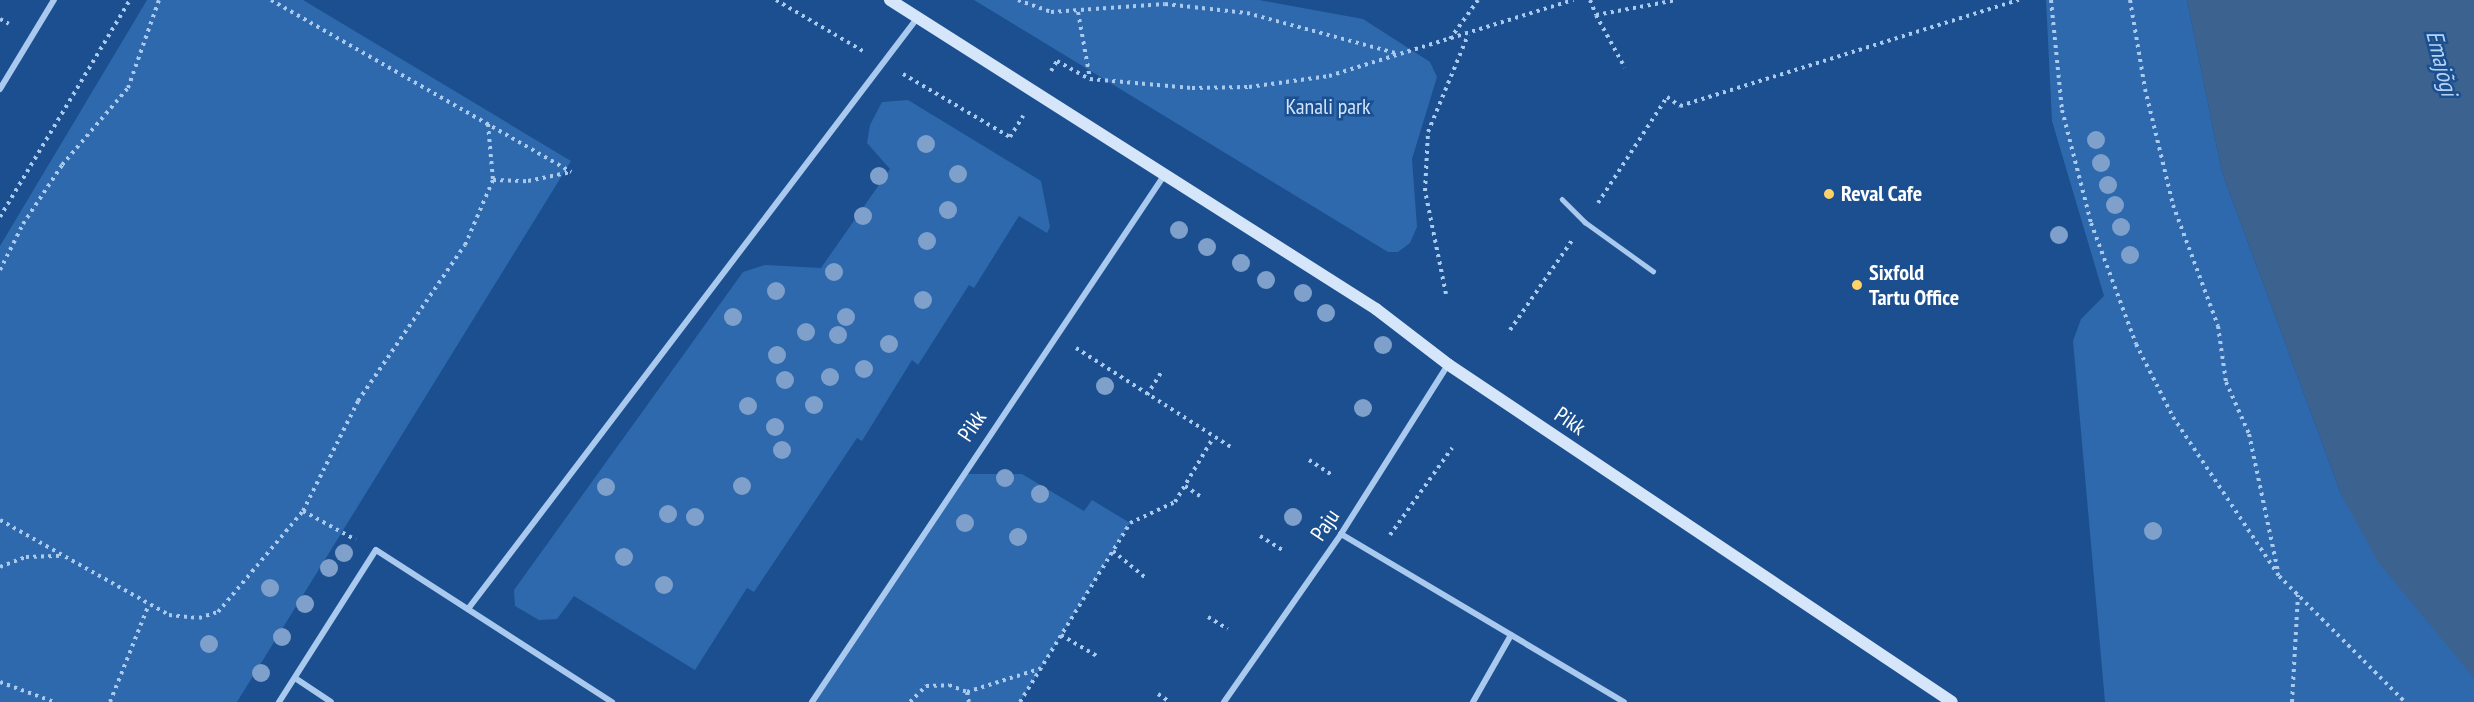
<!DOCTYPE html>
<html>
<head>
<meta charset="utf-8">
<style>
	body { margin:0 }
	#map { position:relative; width:2474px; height:702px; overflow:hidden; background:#1b4f8f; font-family:"PT Sans Narrow",sans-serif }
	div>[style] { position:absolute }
	.green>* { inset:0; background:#2e69ad }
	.water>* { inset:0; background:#3c6290 }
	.path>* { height:4px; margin-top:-2px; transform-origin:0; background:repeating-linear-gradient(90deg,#a9c9ee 0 3px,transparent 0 7.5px) }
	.lane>* { height:4.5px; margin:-2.25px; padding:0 2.25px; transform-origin:2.25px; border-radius:2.25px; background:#a9c9ee }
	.street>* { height:6px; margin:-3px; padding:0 3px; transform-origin:3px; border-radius:3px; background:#a9c9ee }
	.secondary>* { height:12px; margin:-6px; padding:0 6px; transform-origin:6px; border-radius:6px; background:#d6e6fa }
	.trees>* { width:18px; height:18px; margin:-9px; border-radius:50%; background:#7ea0ca }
	.dots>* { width:16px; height:16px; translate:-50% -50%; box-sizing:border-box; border:3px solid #1b4f8f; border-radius:50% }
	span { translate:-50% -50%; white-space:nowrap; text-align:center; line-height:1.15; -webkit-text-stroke:5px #1b4f8f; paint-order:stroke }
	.park-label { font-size:22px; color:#cfe3fa }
	.poi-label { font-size:22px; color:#fff; font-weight:700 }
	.left { translate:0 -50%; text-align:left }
	.street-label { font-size:22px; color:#fff }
	.water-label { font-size:24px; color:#b5d3f5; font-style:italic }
</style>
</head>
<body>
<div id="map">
	<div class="green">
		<div style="clip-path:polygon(147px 0,303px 0,571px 161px,237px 702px,0 702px,0 246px)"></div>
		<div style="clip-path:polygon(974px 0,1259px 0,1363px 19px,1430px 62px,1437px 77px,1412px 159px,1417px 227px,1410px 243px,1398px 252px,1388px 252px)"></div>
		<div style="clip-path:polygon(2046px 0,2187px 0,2222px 172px,2341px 494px,2474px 678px,2474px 702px,2105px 702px,2073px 341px,2081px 319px,2104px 296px,2052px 121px)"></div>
		<div style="clip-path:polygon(908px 100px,1041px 181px,1050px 227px,1047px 233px,1019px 216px,974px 288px,969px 285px,918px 365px,912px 360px,862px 441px,857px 438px,754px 592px,747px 588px,695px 670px,574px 596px,557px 619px,539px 620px,515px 606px,514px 590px,743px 272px,765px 265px,821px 268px,890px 169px,867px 143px,870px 125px,882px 102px)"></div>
		<div style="clip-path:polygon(965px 474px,1022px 474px,1084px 511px,1092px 500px,1130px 523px,1020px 702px,812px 702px)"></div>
	</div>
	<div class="water">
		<div style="clip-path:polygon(2187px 0,2474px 0,2474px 678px,2378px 562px,2341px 494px,2222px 172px)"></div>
	</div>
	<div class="path">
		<div style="left:271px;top:0;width:346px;rotate:29.8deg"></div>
		<div style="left:776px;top:0;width:101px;rotate:30.4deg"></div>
		<div style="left:1018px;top:0;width:35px;rotate:20deg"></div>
		<div style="left:1051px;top:12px;width:114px;rotate:-4deg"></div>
		<div style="left:1165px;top:4px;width:82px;rotate:6.3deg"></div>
		<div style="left:1247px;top:13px;width:157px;rotate:15.1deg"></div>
		<div style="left:1590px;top:0;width:16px;rotate:68deg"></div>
		<div style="left:1596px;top:15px;width:82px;rotate:-10.5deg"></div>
		<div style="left:2051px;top:0;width:111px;rotate:84.3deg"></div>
		<div style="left:2062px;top:110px;width:117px;rotate:75.6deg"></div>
		<div style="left:2091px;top:223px;width:129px;rotate:69.6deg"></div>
		<div style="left:2136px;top:344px;width:82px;rotate:63.1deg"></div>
		<div style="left:2173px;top:417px;width:191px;rotate:56.3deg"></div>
		<div style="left:2279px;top:576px;width:178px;rotate:45deg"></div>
		<div style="left:2130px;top:0;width:90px;rotate:80.4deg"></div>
		<div style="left:2145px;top:89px;width:119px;rotate:76.4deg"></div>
		<div style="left:2173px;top:205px;width:129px;rotate:69.6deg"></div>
		<div style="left:2218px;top:326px;width:57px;rotate:81.9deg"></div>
		<div style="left:2226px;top:382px;width:57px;rotate:66.1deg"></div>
		<div style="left:2249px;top:434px;width:141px;rotate:78.1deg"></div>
		<div style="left:1078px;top:12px;width:68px;rotate:79.8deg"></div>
		<div style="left:1596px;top:15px;width:60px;rotate:61.3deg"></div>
		<div style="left:0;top:19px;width:10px;rotate:29deg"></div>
		<div style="left:1450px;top:39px;width:48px;rotate:-54.3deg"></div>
		<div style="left:1051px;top:71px;width:12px;rotate:-59deg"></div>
		<div style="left:1057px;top:61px;width:38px;rotate:29deg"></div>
		<div style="left:1090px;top:79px;width:102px;rotate:5deg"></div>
		<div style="left:1192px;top:88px;width:57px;rotate:-1deg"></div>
		<div style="left:1249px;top:87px;width:81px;rotate:-7.8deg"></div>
		<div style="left:1329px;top:76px;width:256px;rotate:-17.3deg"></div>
		<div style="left:903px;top:74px;width:124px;rotate:30.5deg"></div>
		<div style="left:1010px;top:137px;width:25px;rotate:-58deg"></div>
		<div style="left:488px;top:124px;width:56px;rotate:84.9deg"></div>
		<div style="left:1598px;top:203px;width:126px;rotate:-56.9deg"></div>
		<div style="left:1667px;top:97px;width:16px;rotate:35deg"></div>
		<div style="left:1680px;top:106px;width:355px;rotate:-17.4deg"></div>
		<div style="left:0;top:217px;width:253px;rotate:-59.1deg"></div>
		<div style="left:0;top:270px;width:51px;rotate:-63.4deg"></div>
		<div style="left:23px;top:224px;width:71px;rotate:-56.5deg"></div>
		<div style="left:62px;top:165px;width:101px;rotate:-49.4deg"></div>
		<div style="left:128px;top:88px;width:93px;rotate:-70.6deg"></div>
		<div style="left:1446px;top:294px;width:105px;rotate:-101.5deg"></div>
		<div style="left:1425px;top:191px;width:59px;rotate:-87.1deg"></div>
		<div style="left:1428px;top:132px;width:105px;rotate:-67.6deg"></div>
		<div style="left:1510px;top:330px;width:111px;rotate:-55.3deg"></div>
		<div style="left:1076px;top:348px;width:184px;rotate:32.6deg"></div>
		<div style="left:1147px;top:395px;width:26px;rotate:-58deg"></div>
		<div style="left:1309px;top:460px;width:27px;rotate:33deg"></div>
		<div style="left:1185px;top:486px;width:18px;rotate:34deg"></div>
		<div style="left:303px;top:511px;width:60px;rotate:28.7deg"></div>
		<div style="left:0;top:520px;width:194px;rotate:29.3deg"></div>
		<div style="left:169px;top:615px;width:30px;rotate:6deg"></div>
		<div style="left:199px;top:618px;width:20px;rotate:-18deg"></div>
		<div style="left:218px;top:612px;width:132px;rotate:-49.9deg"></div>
		<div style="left:303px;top:511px;width:123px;rotate:-63.4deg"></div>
		<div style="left:358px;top:401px;width:189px;rotate:-55.6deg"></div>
		<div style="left:465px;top:245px;width:71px;rotate:-66.7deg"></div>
		<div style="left:493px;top:180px;width:35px;rotate:2deg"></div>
		<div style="left:528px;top:181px;width:44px;rotate:-11.8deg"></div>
		<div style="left:1390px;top:535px;width:107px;rotate:-54.5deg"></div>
		<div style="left:1260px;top:536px;width:26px;rotate:32deg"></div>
		<div style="left:1113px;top:551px;width:44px;rotate:39.5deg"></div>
		<div style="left:0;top:567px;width:28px;rotate:-21deg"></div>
		<div style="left:26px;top:557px;width:36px;rotate:-2deg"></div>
		<div style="left:1208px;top:617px;width:23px;rotate:31deg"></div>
		<div style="left:1061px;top:635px;width:42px;rotate:30.3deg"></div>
		<div style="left:0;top:682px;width:58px;rotate:20.3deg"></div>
		<div style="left:967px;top:692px;width:76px;rotate:-17.7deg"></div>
		<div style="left:1158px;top:694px;width:14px;rotate:34deg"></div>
		<div style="left:110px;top:702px;width:105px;rotate:-68.3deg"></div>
		<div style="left:910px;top:702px;width:23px;rotate:-45deg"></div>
		<div style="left:926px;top:686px;width:23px;rotate:-2deg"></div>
		<div style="left:949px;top:685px;width:19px;rotate:21deg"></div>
		<div style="left:967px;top:692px;width:10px;rotate:79deg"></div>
		<div style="left:1020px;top:702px;width:210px;rotate:-58.4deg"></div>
		<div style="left:1130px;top:523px;width:50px;rotate:-25deg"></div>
		<div style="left:1175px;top:502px;width:74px;rotate:-59.3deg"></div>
		<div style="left:2292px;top:702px;width:107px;rotate:-86.8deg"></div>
	</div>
	<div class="lane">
		<div style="left:1562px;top:199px;width:33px;rotate:45deg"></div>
		<div style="left:1585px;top:222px;width:84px;rotate:35.8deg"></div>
	</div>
	<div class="street">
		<div style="left:0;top:89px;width:104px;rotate:-58.8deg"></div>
		<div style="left:1341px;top:534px;width:329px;rotate:30.7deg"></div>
		<div style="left:468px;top:609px;width:744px;rotate:-52.76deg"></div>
		<div style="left:295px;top:678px;width:43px;rotate:33.7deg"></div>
		<div style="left:279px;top:702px;width:180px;rotate:-57.5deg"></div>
		<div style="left:376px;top:550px;width:281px;rotate:32.8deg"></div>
		<div style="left:812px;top:702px;width:635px;rotate:-56.23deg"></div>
		<div style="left:1224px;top:702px;width:205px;rotate:-55.1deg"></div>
		<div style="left:1341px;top:534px;width:200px;rotate:-57.7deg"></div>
		<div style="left:1473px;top:702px;width:77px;rotate:-60.4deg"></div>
	</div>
	<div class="secondary">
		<div style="left:890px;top:0;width:576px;rotate:32.45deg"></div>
		<div style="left:1376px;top:309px;width:92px;rotate:37.5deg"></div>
		<div style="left:1449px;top:365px;width:605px;rotate:33.82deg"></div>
	</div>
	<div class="trees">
		<div style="left:2096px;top:140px"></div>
		<div style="left:926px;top:144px"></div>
		<div style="left:2101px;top:163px"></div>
		<div style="left:958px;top:174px"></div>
		<div style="left:879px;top:176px"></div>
		<div style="left:2108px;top:185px"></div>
		<div style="left:2115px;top:205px"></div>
		<div style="left:948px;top:210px"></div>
		<div style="left:863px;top:216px"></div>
		<div style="left:2121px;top:227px"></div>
		<div style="left:1179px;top:230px"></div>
		<div style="left:2059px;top:235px"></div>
		<div style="left:927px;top:241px"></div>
		<div style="left:1207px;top:247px"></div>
		<div style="left:2130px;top:255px"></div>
		<div style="left:1241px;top:263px"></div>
		<div style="left:834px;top:272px"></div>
		<div style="left:1266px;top:280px"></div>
		<div style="left:776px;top:291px"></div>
		<div style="left:1303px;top:293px"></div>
		<div style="left:923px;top:300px"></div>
		<div style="left:1326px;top:313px"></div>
		<div style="left:733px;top:317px"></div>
		<div style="left:846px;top:317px"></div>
		<div style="left:806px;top:332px"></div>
		<div style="left:838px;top:335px"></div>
		<div style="left:889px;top:344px"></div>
		<div style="left:1383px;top:345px"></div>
		<div style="left:777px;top:355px"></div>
		<div style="left:864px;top:369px"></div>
		<div style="left:830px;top:377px"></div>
		<div style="left:785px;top:380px"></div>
		<div style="left:1105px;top:386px"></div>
		<div style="left:814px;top:405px"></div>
		<div style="left:748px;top:406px"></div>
		<div style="left:1363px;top:408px"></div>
		<div style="left:775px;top:427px"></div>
		<div style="left:782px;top:450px"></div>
		<div style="left:1005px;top:478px"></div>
		<div style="left:742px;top:486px"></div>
		<div style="left:606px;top:487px"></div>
		<div style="left:1040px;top:494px"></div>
		<div style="left:668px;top:514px"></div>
		<div style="left:695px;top:517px"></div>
		<div style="left:1293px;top:517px"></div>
		<div style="left:965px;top:523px"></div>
		<div style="left:2153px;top:531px"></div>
		<div style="left:1018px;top:537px"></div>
		<div style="left:344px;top:553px"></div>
		<div style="left:624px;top:557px"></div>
		<div style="left:329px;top:568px"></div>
		<div style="left:664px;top:585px"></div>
		<div style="left:270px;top:588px"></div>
		<div style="left:305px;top:604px"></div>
		<div style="left:282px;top:637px"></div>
		<div style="left:209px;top:644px"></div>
		<div style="left:261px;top:673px"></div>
	</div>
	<div class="dots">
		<div style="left:1829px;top:194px;background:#ffd166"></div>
		<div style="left:1857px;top:285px;background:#ffd166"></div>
	</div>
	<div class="park-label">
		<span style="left:1328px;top:107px">Kanali park</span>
	</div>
	<div class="poi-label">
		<span class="left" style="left:1841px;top:194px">Reval Cafe</span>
		<span class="left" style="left:1869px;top:285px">Sixfold<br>Tartu Office</span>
	</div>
	<div class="street-label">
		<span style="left:1570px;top:421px;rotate:34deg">Pikk</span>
		<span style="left:972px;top:426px;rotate:-56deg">Pikk</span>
		<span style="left:1325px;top:525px;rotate:-56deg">Paju</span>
	</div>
	<div class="water-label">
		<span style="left:2442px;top:63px;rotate:76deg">Emajõgi</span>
	</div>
</div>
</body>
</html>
